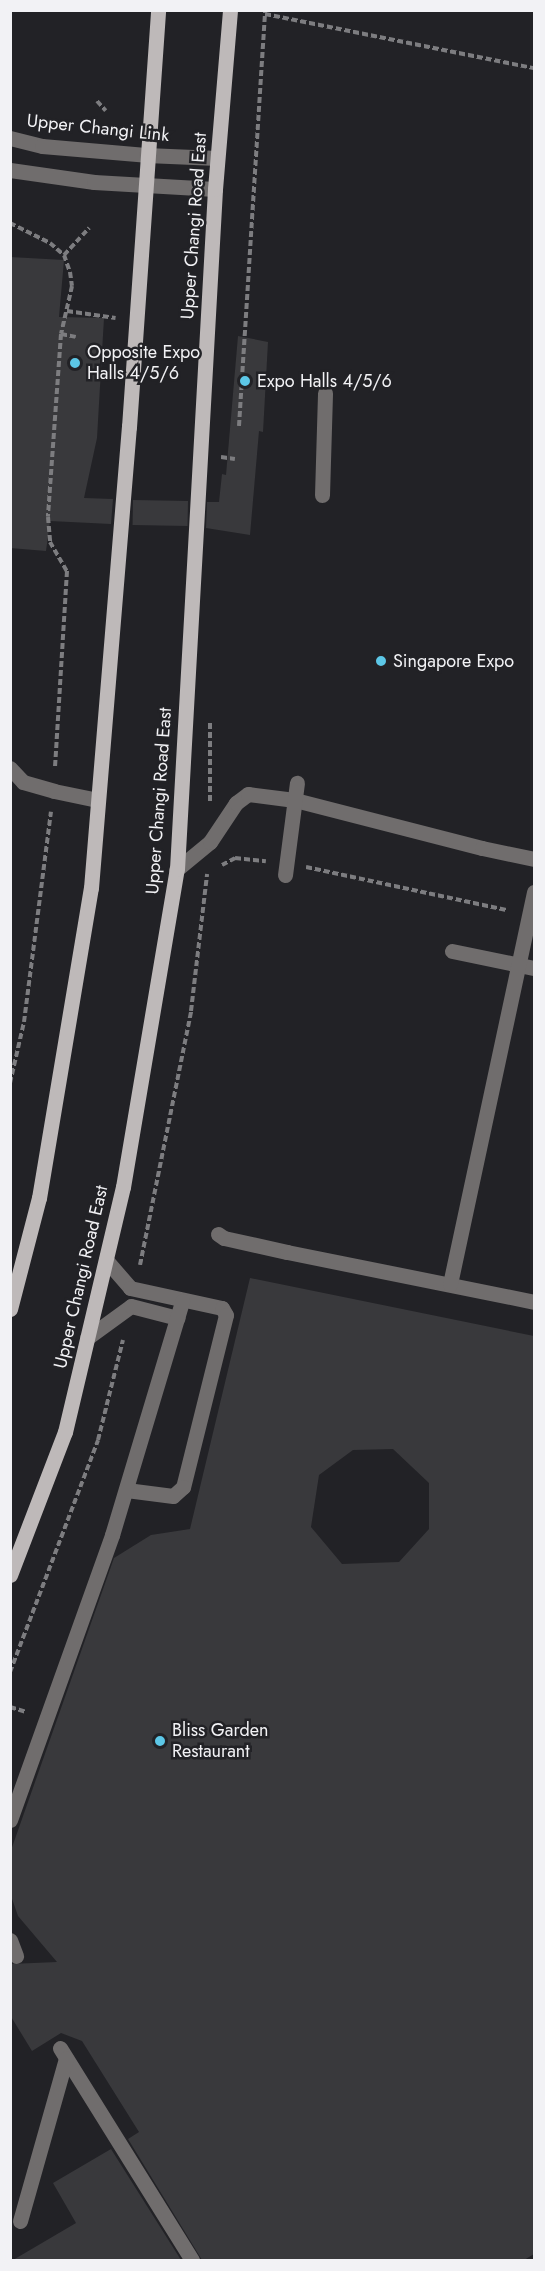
<!DOCTYPE html>
<html>
<head>
<meta charset="utf-8">
<style>
	body { margin:0 }
	#map { position:relative; width:545px; height:2271px; overflow:hidden; background:#222226; font-family:Jost,sans-serif }
	div>[style] { position:absolute }
	.building>* { inset:0; background:#39393c; transform-origin:0 0 }
	.path>* { height:4px; margin-top:-2px; transform-origin:0; background:repeating-linear-gradient(90deg,#7d7d80 0 6px,transparent 0 9px) }
	.lane>* { height:15px; margin:-7.5px; padding:0 7.5px; transform-origin:7.5px; border-radius:7.5px; background:#706d6d }
	.street>* { height:15px; margin:-7.5px; padding:0 7.5px; transform-origin:7.5px; border-radius:7.5px; background:#706d6d }
	.primary>* { height:15px; margin:-7.5px; padding:0 7.5px; transform-origin:7.5px; border-radius:7.5px; background:#beb9b9 }
	.dots>* { width:16px; height:16px; translate:-50% -50%; box-sizing:border-box; border:3px solid #222226; border-radius:50% }
	span { translate:-50% -50%; white-space:nowrap; text-align:center; line-height:1.15; -webkit-text-stroke:5px #222226; paint-order:stroke }
	.street-label { font-size:18px; color:#f2f2f5 }
	.poi-label { font-size:18px; color:#f2f2f5 }
	.left { translate:0 -50%; text-align:left }
	.frame { position:absolute; inset:0; border:12px solid #f2f2f5; pointer-events:none }
</style>
</head>
<body>
<div id="map">
	<div class="building">
		<div style="clip-path:polygon(10px 257px,64px 260px,59px 317px,104px 318px,97px 438px,84px 498px,113px 499px,111px 524px,50px 521px,46px 551px,10px 548px)"></div>
		<div style="clip-path:polygon(238px 336px,268px 342px,263px 432px,259px 431px,250px 535px,206px 528px,207px 502px,219px 502px,222px 474px,226px 475px)"></div>
		<div style="left:133px;top:500px;width:55px;height:25px;rotate:1deg"></div>
		<div style="clip-path:polygon(evenodd,250px 1278px,534px 1336px,534px 2254px,524px 2260px,202px 2260px,128px 2139px,139px 2132px,82px 2041px,61px 2033px,32px 2051px,10px 2015px,10px 1964px,57px 1962px,18px 1916px,10px 1893px,10px 1853px,114px 1558px,151px 1535px,190px 1529px,250px 1278px,393px 1449px,429px 1483px,429px 1529px,399px 1562px,342px 1564px,311px 1527px,319px 1475px,353px 1450px,393px 1449px)"></div>
		<div style="clip-path:polygon(111px 2149px,181px 2260px,13px 2260px,76px 2223px,53px 2183px)"></div>
	</div>
	<div class="path">
		<div style="left:265px;top:14px;width:274px;rotate:11.4deg"></div>
		<div style="left:97px;top:101px;width:13px;rotate:48deg"></div>
		<div style="left:10px;top:223px;width:45px;rotate:26.6deg"></div>
		<div style="left:50px;top:243px;width:18px;rotate:41deg"></div>
		<div style="left:64px;top:255px;width:18px;rotate:71deg"></div>
		<div style="left:70px;top:272px;width:14px;rotate:82deg"></div>
		<div style="left:72px;top:286px;width:49px;rotate:102.9deg"></div>
		<div style="left:61px;top:334px;width:183px;rotate:94.1deg"></div>
		<div style="left:48px;top:517px;width:25px;rotate:85deg"></div>
		<div style="left:50px;top:542px;width:34px;rotate:60deg"></div>
		<div style="left:67px;top:571px;width:198px;rotate:93.5deg"></div>
		<div style="left:64px;top:255px;width:37px;rotate:-47deg"></div>
		<div style="left:67px;top:311px;width:49px;rotate:8.1deg"></div>
		<div style="left:61px;top:334px;width:15px;rotate:11deg"></div>
		<div style="left:239px;top:426px;width:417px;rotate:-86.4deg"></div>
		<div style="left:221px;top:457px;width:14px;rotate:8deg"></div>
		<div style="left:210px;top:801px;width:80px;rotate:-90deg"></div>
		<div style="left:222px;top:865px;width:15px;rotate:-28deg"></div>
		<div style="left:235px;top:858px;width:31px;rotate:6deg"></div>
		<div style="left:306px;top:867px;width:206px;rotate:12.1deg"></div>
		<div style="left:10px;top:1083px;width:63px;rotate:-77.1deg"></div>
		<div style="left:24px;top:1022px;width:212px;rotate:-82.7deg"></div>
		<div style="left:140px;top:1265px;width:259px;rotate:-78.6deg"></div>
		<div style="left:191px;top:1011px;width:138px;rotate:-83.3deg"></div>
		<div style="left:10px;top:1672px;width:248px;rotate:-69.2deg"></div>
		<div style="left:98px;top:1440px;width:103px;rotate:-76deg"></div>
		<div style="left:10px;top:1707px;width:17px;rotate:17deg"></div>
	</div>
	<div class="lane">
		<div style="left:322px;top:495px;width:102px;rotate:-88.3deg"></div>
		<div style="left:10px;top:768px;width:19px;rotate:47deg"></div>
		<div style="left:23px;top:782px;width:32px;rotate:16deg"></div>
		<div style="left:54px;top:791px;width:45px;rotate:11.6deg"></div>
		<div style="left:176px;top:870px;width:44px;rotate:-39.5deg"></div>
		<div style="left:210px;top:842px;width:47px;rotate:-56.3deg"></div>
		<div style="left:236px;top:803px;width:15px;rotate:-37deg"></div>
		<div style="left:248px;top:794px;width:47px;rotate:7.3deg"></div>
		<div style="left:295px;top:800px;width:193px;rotate:14.4deg"></div>
		<div style="left:482px;top:848px;width:53px;rotate:11.9deg"></div>
		<div style="left:285px;top:875px;width:93px;rotate:-82.6deg"></div>
		<div style="left:452px;top:951px;width:84px;rotate:11.7deg"></div>
		<div style="left:218px;top:1234px;width:7px;rotate:34deg"></div>
		<div style="left:224px;top:1238px;width:65px;rotate:12.5deg"></div>
		<div style="left:287px;top:1252px;width:252px;rotate:11.4deg"></div>
		<div style="left:106px;top:1260px;width:37px;rotate:49deg"></div>
		<div style="left:130px;top:1288px;width:94px;rotate:12.3deg"></div>
		<div style="left:222px;top:1308px;width:8px;rotate:60deg"></div>
		<div style="left:226px;top:1315px;width:177px;rotate:104deg"></div>
		<div style="left:183px;top:1487px;width:13px;rotate:138deg"></div>
		<div style="left:173px;top:1496px;width:47px;rotate:-172.7deg"></div>
		<div style="left:450px;top:1284px;width:401px;rotate:-77.9deg"></div>
		<div style="left:87px;top:1338px;width:54px;rotate:-36deg"></div>
		<div style="left:131px;top:1306px;width:48px;rotate:14.6deg"></div>
		<div style="left:10px;top:1820px;width:303px;rotate:-70.3deg"></div>
		<div style="left:112px;top:1535px;width:244px;rotate:-73.3deg"></div>
		<div style="left:10px;top:1940px;width:17px;rotate:69deg"></div>
		<div style="left:60px;top:2048px;width:250px;rotate:58.1deg"></div>
		<div style="left:20px;top:2221px;width:169px;rotate:-74.2deg"></div>
	</div>
	<div class="street">
		<div style="left:10px;top:138px;width:33px;rotate:14deg"></div>
		<div style="left:42px;top:146px;width:104px;rotate:4.9deg"></div>
		<div style="left:146px;top:155px;width:71px;rotate:2.4deg"></div>
		<div style="left:10px;top:170px;width:85px;rotate:8.1deg"></div>
		<div style="left:94px;top:182px;width:121px;rotate:3.3deg"></div>
	</div>
	<div class="primary">
		<div style="left:10px;top:1309px;width:115px;rotate:-75.4deg"></div>
		<div style="left:39px;top:1198px;width:314px;rotate:-80.5deg"></div>
		<div style="left:91px;top:888px;width:463px;rotate:-85.3deg"></div>
		<div style="left:129px;top:427px;width:418px;rotate:-86deg"></div>
		<div style="left:10px;top:1575px;width:153px;rotate:-69deg"></div>
		<div style="left:65px;top:1432px;width:252px;rotate:-76.7deg"></div>
		<div style="left:123px;top:1187px;width:323px;rotate:-80.4deg"></div>
		<div style="left:177px;top:869px;width:681px;rotate:-86.8deg"></div>
		<div style="left:215px;top:189px;width:180px;rotate:-85.2deg"></div>
	</div>
	<div class="dots">
		<div style="left:75px;top:363px;background:#5cc7e7"></div>
		<div style="left:245px;top:381px;background:#5cc7e7"></div>
		<div style="left:381px;top:661px;background:#5cc7e7"></div>
		<div style="left:160px;top:1741px;background:#5cc7e7"></div>
	</div>
	<div class="street-label">
		<span style="left:98px;top:128px;rotate:6deg">Upper Changi Link</span>
		<span style="left:194px;top:226px;rotate:-86deg">Upper Changi Road East</span>
		<span style="left:159px;top:801px;rotate:-86deg">Upper Changi Road East</span>
		<span style="left:81px;top:1277px;rotate:-77deg">Upper Changi Road East</span>
	</div>
	<div class="poi-label">
		<span class="left" style="left:87px;top:363px">Opposite Expo<br>Halls 4/5/6</span>
		<span class="left" style="left:257px;top:381px">Expo Halls 4/5/6</span>
		<span class="left" style="left:393px;top:661px">Singapore Expo</span>
		<span class="left" style="left:172px;top:1741px">Bliss Garden<br>Restaurant</span>
	</div>
	<div class="frame"></div>
</div>
</body>
</html>
